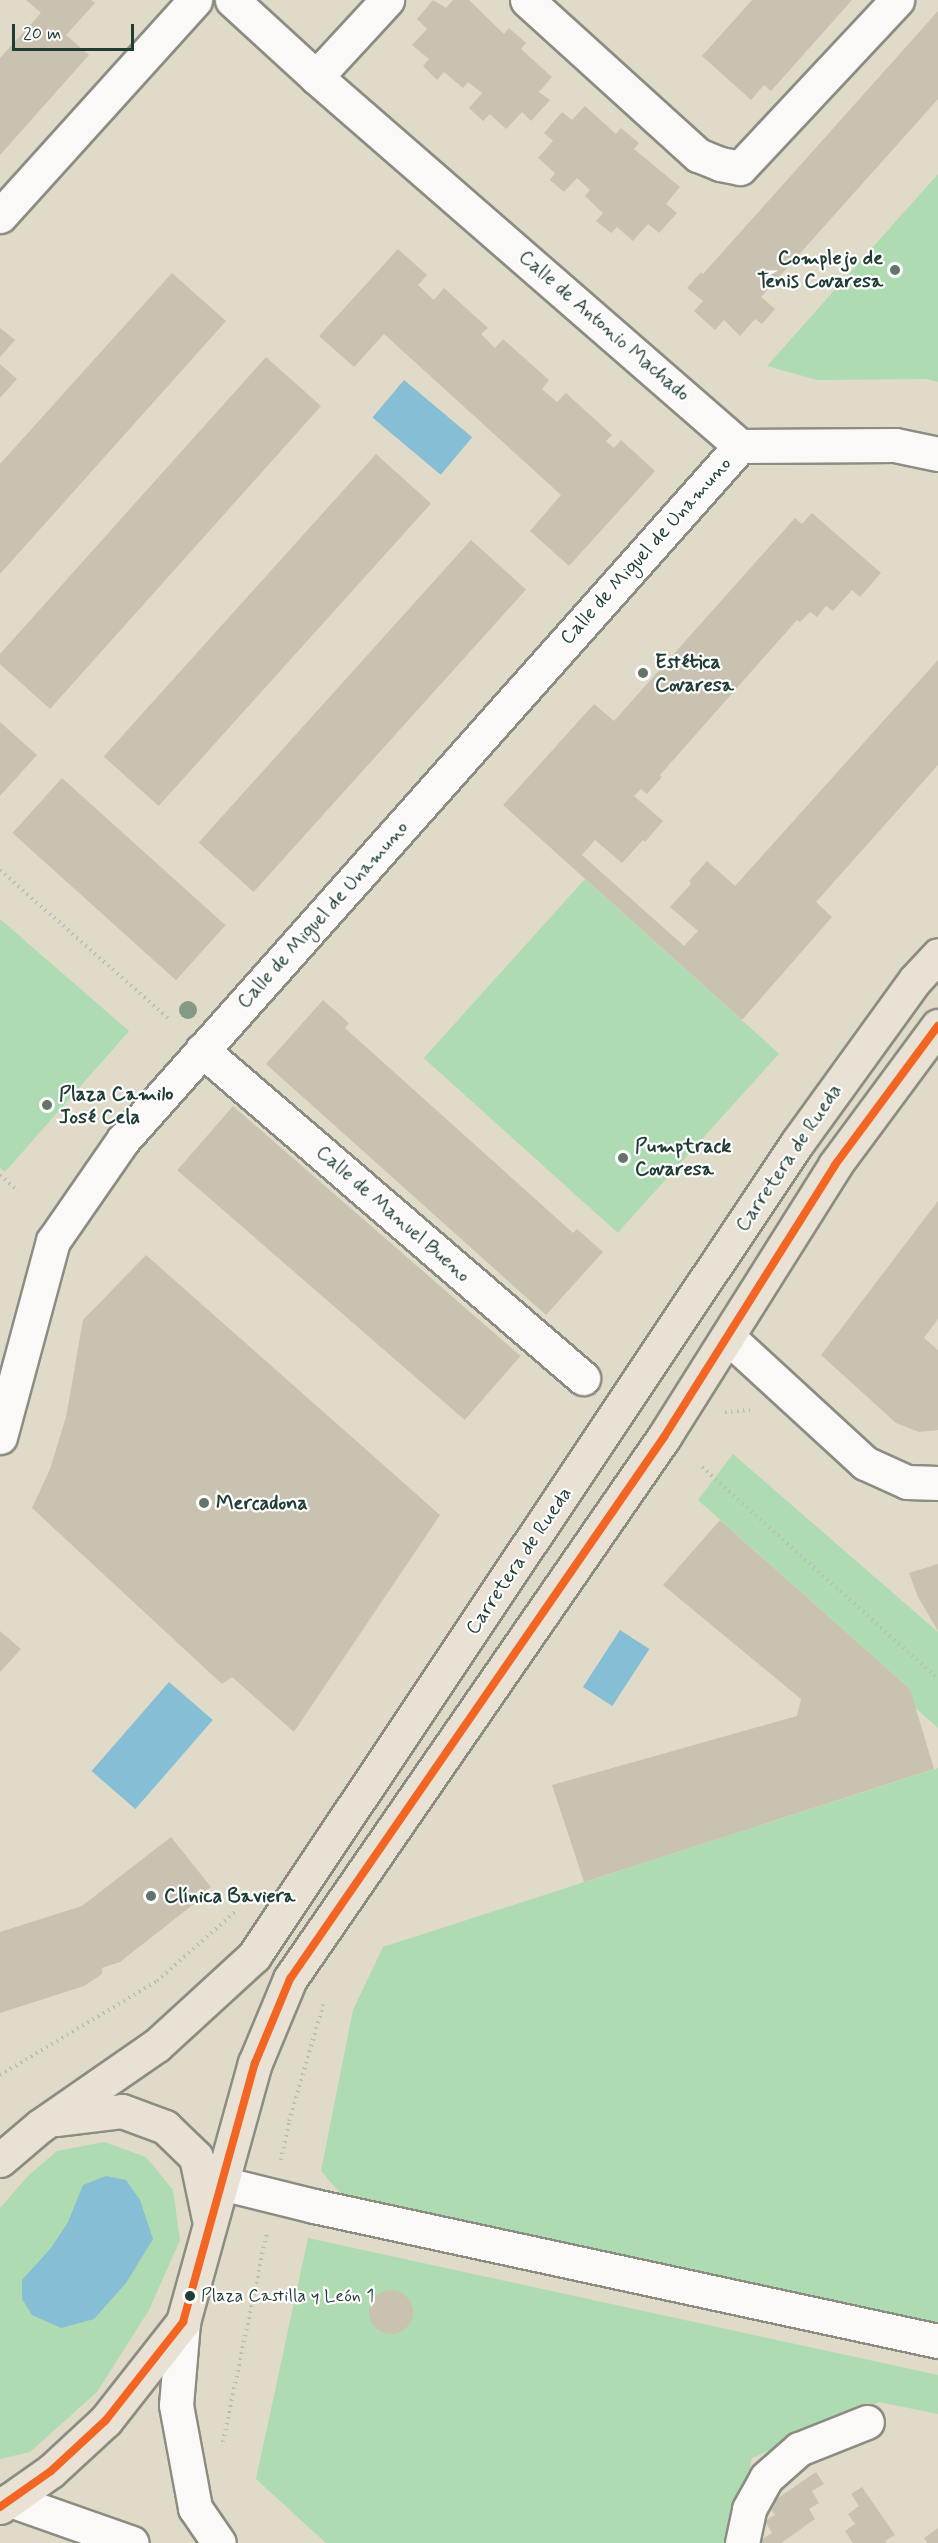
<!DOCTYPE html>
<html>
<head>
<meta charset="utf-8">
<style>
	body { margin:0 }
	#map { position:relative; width:938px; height:2543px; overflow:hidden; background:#e0dac8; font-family:Mynerve,sans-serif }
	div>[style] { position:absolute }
	.green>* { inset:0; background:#aedbb2; transform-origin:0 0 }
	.water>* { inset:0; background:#85bed5; transform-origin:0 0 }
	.building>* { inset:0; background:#cac2b0; transform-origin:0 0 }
	.round { border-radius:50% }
	.path>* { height:4px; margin-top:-2px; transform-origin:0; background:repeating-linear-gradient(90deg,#bbbdb9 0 1.5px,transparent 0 6px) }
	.roads { filter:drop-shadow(2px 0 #8b8d82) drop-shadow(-2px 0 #8b8d82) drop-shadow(0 2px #8b8d82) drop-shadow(0 -2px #8b8d82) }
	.minor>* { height:33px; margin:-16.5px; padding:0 16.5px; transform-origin:16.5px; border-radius:16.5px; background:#faf9f7 }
	.major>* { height:33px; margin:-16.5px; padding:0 16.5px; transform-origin:16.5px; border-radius:16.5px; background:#e8e1d4 }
	.bus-1>* { height:8px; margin:-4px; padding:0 4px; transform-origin:4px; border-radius:4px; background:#f26522 }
	.trees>* { width:18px; height:18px; margin:-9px; border-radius:50%; background:#849a85 }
	.dots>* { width:16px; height:16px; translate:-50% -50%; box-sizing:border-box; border:3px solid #fff; border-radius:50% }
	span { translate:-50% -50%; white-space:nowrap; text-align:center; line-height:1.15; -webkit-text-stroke:4.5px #fff; paint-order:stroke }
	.bus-label { font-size:18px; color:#1f3d34 }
	.left { translate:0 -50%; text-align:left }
	.poi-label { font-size:20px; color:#1f3d34; font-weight:700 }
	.right { translate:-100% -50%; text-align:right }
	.street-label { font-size:20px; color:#1f3d34 }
	.scale { position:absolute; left:12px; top:24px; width:122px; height:27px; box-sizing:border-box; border:3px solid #1f3d34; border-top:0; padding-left:8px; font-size:18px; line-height:21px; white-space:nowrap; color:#1f3d34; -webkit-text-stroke:4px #fff; paint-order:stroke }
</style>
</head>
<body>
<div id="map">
	<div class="green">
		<div style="clip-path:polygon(938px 174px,938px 382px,926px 379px,817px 380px,767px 366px)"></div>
		<div style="left:585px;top:879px;width:261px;height:241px;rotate:42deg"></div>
		<div style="clip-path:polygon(0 919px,129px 1031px,5px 1172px,0 1168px)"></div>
		<div style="clip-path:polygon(733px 1454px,938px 1632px,938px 1728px,902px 1696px,910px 1689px,698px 1500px)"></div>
		<div style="clip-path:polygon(938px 1768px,938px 2327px,348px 2202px,321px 2171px,353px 2010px,383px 1947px)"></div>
		<div style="clip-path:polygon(104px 2142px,146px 2157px,173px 2190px,180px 2240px,149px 2310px,97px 2392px,30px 2452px,0 2459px,0 2208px,28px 2176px,57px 2151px)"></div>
		<div style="clip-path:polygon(308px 2238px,938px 2375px,938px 2414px,879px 2402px,752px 2458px,734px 2543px,326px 2543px,256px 2479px)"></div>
	</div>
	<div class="water">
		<div style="left:404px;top:380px;width:89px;height:49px;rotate:40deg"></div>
		<div style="left:620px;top:1630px;width:35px;height:68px;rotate:33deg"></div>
		<div style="left:169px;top:1682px;width:58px;height:118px;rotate:41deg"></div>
		<div style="clip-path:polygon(106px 2176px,126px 2180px,140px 2200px,153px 2239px,126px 2283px,94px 2319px,61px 2328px,32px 2315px,22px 2299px,22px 2280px,51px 2248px,68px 2222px,83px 2185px)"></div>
	</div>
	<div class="building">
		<div style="clip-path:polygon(26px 0,91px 0,95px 3px,66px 35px,89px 55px,0 155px,0 58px,41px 13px)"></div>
		<div style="clip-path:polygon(433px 0,446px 8px,453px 0,469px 0,504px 34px,509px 28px,526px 43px,521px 49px,552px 77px,539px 92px,550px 100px,531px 121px,522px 112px,506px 129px,490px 114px,483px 121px,469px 108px,482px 93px,468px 82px,463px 88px,444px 72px,437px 80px,423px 66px,429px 59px,412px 45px,427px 29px,417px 19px)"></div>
		<div style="clip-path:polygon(752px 0,852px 0,771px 91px,764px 85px,751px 100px,702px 56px)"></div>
		<div style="clip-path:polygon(938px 11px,938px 99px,761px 297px,775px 309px,762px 324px,755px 319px,740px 336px,724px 320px,715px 330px,694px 311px,703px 301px,687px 288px,701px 272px,703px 274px)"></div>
		<div style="clip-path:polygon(585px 106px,616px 134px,621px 128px,639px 143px,634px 149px,680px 187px,666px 204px,677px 213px,659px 233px,648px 224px,633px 241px,617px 227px,611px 233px,596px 221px,603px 213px,585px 196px,590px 190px,577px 178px,564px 192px,550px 180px,555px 173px,538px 158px,553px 141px,544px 133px,562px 112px,572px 120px)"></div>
		<div style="clip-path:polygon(398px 249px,427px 275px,418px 285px,434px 300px,444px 288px,488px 328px,481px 334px,495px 348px,503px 339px,549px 380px,542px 389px,557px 402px,566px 393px,612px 435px,606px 441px,614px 448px,621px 440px,655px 471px,569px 566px,530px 531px,561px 495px,384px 334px,354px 367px,319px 336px)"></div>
		<div style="clip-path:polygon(172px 273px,226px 321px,0 574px,0 464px)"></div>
		<div style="clip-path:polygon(0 328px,15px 340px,0 357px)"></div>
		<div style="clip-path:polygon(266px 357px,321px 406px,50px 709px,0 664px,0 654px)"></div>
		<div style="clip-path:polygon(0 364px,17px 379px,0 398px)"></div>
		<div style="left:376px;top:454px;width:74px;height:407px;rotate:42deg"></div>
		<div style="clip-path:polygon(812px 513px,881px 573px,860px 597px,852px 590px,833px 611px,826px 606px,817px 617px,810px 612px,800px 622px,797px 620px,660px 775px,662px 777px,647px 794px,641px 789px,634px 796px,663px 821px,645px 842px,643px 840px,622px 863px,595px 840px,582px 855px,684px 946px,698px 931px,670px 907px,691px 884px,689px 881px,707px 861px,735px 886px,938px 660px,938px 765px,816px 902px,832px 917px,742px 1020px,503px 805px,594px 704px,614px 721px,795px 518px,802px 524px)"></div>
		<div style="left:471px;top:540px;width:74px;height:407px;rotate:42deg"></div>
		<div style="clip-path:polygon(0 722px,37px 755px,0 796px)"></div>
		<div style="left:62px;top:778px;width:220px;height:74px;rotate:42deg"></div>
		<div style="clip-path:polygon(323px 1000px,349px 1023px,345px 1028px,573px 1233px,577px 1229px,603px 1252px,546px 1315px,266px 1064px)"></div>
		<div style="left:233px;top:1106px;width:381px;height:85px;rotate:41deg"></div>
		<div style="clip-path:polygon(938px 1201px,938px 1319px,924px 1338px,938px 1350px,938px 1430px,919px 1432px,896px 1423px,821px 1355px)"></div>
		<div style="clip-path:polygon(146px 1255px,440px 1515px,294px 1732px,232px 1677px,222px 1684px,32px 1508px,50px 1469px,66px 1417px,83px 1320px)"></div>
		<div style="clip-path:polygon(720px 1520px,910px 1689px,934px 1769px,584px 1882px,552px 1785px,797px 1716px,801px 1699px,663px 1585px)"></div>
		<div style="clip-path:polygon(938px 1564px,938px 1631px,918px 1597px,909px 1573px)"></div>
		<div style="clip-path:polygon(0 1631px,21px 1649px,0 1672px)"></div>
		<div style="clip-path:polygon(171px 1837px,211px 1887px,194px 1900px,195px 1903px,120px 1962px,102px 1968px,102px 1974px,84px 1986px,0 2013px,0 1932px,82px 1906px)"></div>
		<div class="round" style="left:369px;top:2290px;width:44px;height:44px"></div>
		<div style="clip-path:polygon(816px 2472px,824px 2484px,812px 2491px,819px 2503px,809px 2509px,815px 2519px,781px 2543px,763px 2543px,761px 2540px,772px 2533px,765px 2521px,775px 2515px,768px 2505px)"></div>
		<div style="clip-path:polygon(862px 2487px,895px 2535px,885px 2541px,887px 2543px,853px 2543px,845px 2531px,855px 2524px,848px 2514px,859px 2506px,851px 2494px)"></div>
		<div style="clip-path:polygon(938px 2528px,938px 2543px,927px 2543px,924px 2538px)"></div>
	</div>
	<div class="path">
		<div style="left:0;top:870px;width:227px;rotate:41.4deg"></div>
		<div style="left:0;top:1175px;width:24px;rotate:42deg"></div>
		<div style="left:725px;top:1412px;width:25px;rotate:-5deg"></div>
		<div style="left:702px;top:1467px;width:317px;rotate:41.9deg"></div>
		<div style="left:0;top:2075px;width:183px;rotate:-30.9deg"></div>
		<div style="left:157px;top:1981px;width:104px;rotate:-41.5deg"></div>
		<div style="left:281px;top:2160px;width:40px;rotate:-78deg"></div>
		<div style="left:289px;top:2121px;width:124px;rotate:-73.6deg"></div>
		<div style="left:223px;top:2442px;width:215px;rotate:-78.2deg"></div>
	</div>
	<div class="roads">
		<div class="minor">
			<div style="left:232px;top:0;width:114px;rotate:42.5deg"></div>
			<div style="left:316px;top:77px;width:562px;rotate:41.03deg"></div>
			<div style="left:740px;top:446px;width:155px;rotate:-0.4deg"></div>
			<div style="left:895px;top:445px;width:44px;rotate:11.8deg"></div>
			<div style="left:527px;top:0;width:231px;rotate:42.2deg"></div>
			<div style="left:698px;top:155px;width:24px;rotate:22deg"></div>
			<div style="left:720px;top:164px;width:20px;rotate:11deg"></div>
			<div style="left:740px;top:168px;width:230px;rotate:-46.9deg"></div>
			<div style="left:316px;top:77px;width:105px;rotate:-47.3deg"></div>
			<div style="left:0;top:216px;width:291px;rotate:-47.9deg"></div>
			<div style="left:202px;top:1050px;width:503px;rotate:40.72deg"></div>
			<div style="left:729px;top:1338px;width:185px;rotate:42.6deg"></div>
			<div style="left:865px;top:1463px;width:46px;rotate:24.3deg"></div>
			<div style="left:907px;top:1482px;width:31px;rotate:2deg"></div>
			<div style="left:0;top:1437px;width:203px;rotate:-74.9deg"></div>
			<div style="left:53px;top:1241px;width:123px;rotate:-55.3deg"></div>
			<div style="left:123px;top:1140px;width:929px;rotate:-48.36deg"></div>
			<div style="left:221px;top:2183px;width:96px;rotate:13.9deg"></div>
			<div style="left:314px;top:2206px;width:638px;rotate:12.21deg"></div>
			<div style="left:183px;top:2322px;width:83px;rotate:94.8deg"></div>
			<div style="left:176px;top:2405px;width:105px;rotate:79.5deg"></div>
			<div style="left:195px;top:2508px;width:42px;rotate:55.6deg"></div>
			<div style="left:10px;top:2500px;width:129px;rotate:19.4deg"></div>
			<div style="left:742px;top:2543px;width:35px;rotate:-78deg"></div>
			<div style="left:749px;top:2509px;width:35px;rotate:-61deg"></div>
			<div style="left:766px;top:2478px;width:44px;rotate:-41.3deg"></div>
			<div style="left:799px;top:2449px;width:73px;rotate:-21.7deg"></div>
		</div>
		<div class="major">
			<div style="left:56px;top:2119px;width:66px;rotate:-6.9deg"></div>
			<div style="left:122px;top:2111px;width:46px;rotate:20.4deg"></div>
			<div style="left:165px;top:2127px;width:43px;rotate:44.1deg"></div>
			<div style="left:196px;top:2157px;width:63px;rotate:78.2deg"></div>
			<div style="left:0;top:2160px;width:52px;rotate:-40.4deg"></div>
			<div style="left:40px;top:2126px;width:142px;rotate:-34.7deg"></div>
			<div style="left:157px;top:2045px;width:132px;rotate:-42.5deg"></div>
			<div style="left:254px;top:1956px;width:978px;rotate:-56.26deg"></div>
			<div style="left:797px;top:1143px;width:201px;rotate:-54.1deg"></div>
			<div style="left:915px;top:980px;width:34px;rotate:-47deg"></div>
			<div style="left:0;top:2507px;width:62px;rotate:-35.2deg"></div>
			<div style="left:51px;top:2471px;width:75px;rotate:-42.8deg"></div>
			<div style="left:106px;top:2420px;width:125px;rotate:-51.8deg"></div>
			<div style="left:183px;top:2322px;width:269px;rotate:-74.5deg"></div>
			<div style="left:255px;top:2063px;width:91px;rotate:-67.4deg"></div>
			<div style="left:290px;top:1979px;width:659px;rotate:-55.39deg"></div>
			<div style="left:664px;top:1437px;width:321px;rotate:-57.8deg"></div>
			<div style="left:835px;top:1165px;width:173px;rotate:-53.5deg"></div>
		</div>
	</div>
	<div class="bus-1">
		<div style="left:0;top:2507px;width:62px;rotate:-35.2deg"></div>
		<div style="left:51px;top:2471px;width:75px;rotate:-42.8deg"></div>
		<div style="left:106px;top:2420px;width:125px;rotate:-51.8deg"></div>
		<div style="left:183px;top:2322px;width:269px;rotate:-74.5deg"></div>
		<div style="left:255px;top:2063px;width:91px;rotate:-67.4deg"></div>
		<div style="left:290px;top:1979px;width:659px;rotate:-55.39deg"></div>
		<div style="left:664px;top:1437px;width:321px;rotate:-57.8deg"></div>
		<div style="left:835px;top:1165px;width:173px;rotate:-53.5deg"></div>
	</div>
	<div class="trees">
		<div style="left:188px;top:1010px"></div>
	</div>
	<div class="dots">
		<div style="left:895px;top:270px;background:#637468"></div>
		<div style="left:643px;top:673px;background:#637468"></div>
		<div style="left:47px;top:1105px;background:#637468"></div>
		<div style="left:623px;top:1158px;background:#637468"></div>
		<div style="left:204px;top:1503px;background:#637468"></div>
		<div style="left:151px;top:1896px;background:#637468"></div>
		<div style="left:190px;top:2296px;background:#1f3d34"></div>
	</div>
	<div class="bus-label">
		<span class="left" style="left:201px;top:2296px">Plaza Castilla y León 1</span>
	</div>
	<div class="poi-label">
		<span class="right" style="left:883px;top:270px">Complejo de<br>Tenis Covaresa</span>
		<span class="left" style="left:655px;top:674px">Estética<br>Covaresa</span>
		<span class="left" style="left:59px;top:1106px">Plaza Camilo<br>José Cela</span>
		<span class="left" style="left:635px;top:1158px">Pumptrack<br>Covaresa</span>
		<span class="left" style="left:216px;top:1503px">Mercadona</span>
		<span class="left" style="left:164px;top:1896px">Clínica Baviera</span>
	</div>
	<div class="street-label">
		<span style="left:604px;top:326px;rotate:41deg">Calle de Antonio Machado</span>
		<span style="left:646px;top:551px;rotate:-48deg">Calle de Miguel de Unamuno</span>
		<span style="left:323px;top:915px;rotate:-48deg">Calle de Miguel de Unamuno</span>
		<span style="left:789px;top:1158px;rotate:-56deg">Carretera de Rueda</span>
		<span style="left:393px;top:1214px;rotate:41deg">Calle de Manuel Bueno</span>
		<span style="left:519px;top:1561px;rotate:-56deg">Carretera de Rueda</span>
	</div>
	<div class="scale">20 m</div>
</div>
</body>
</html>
